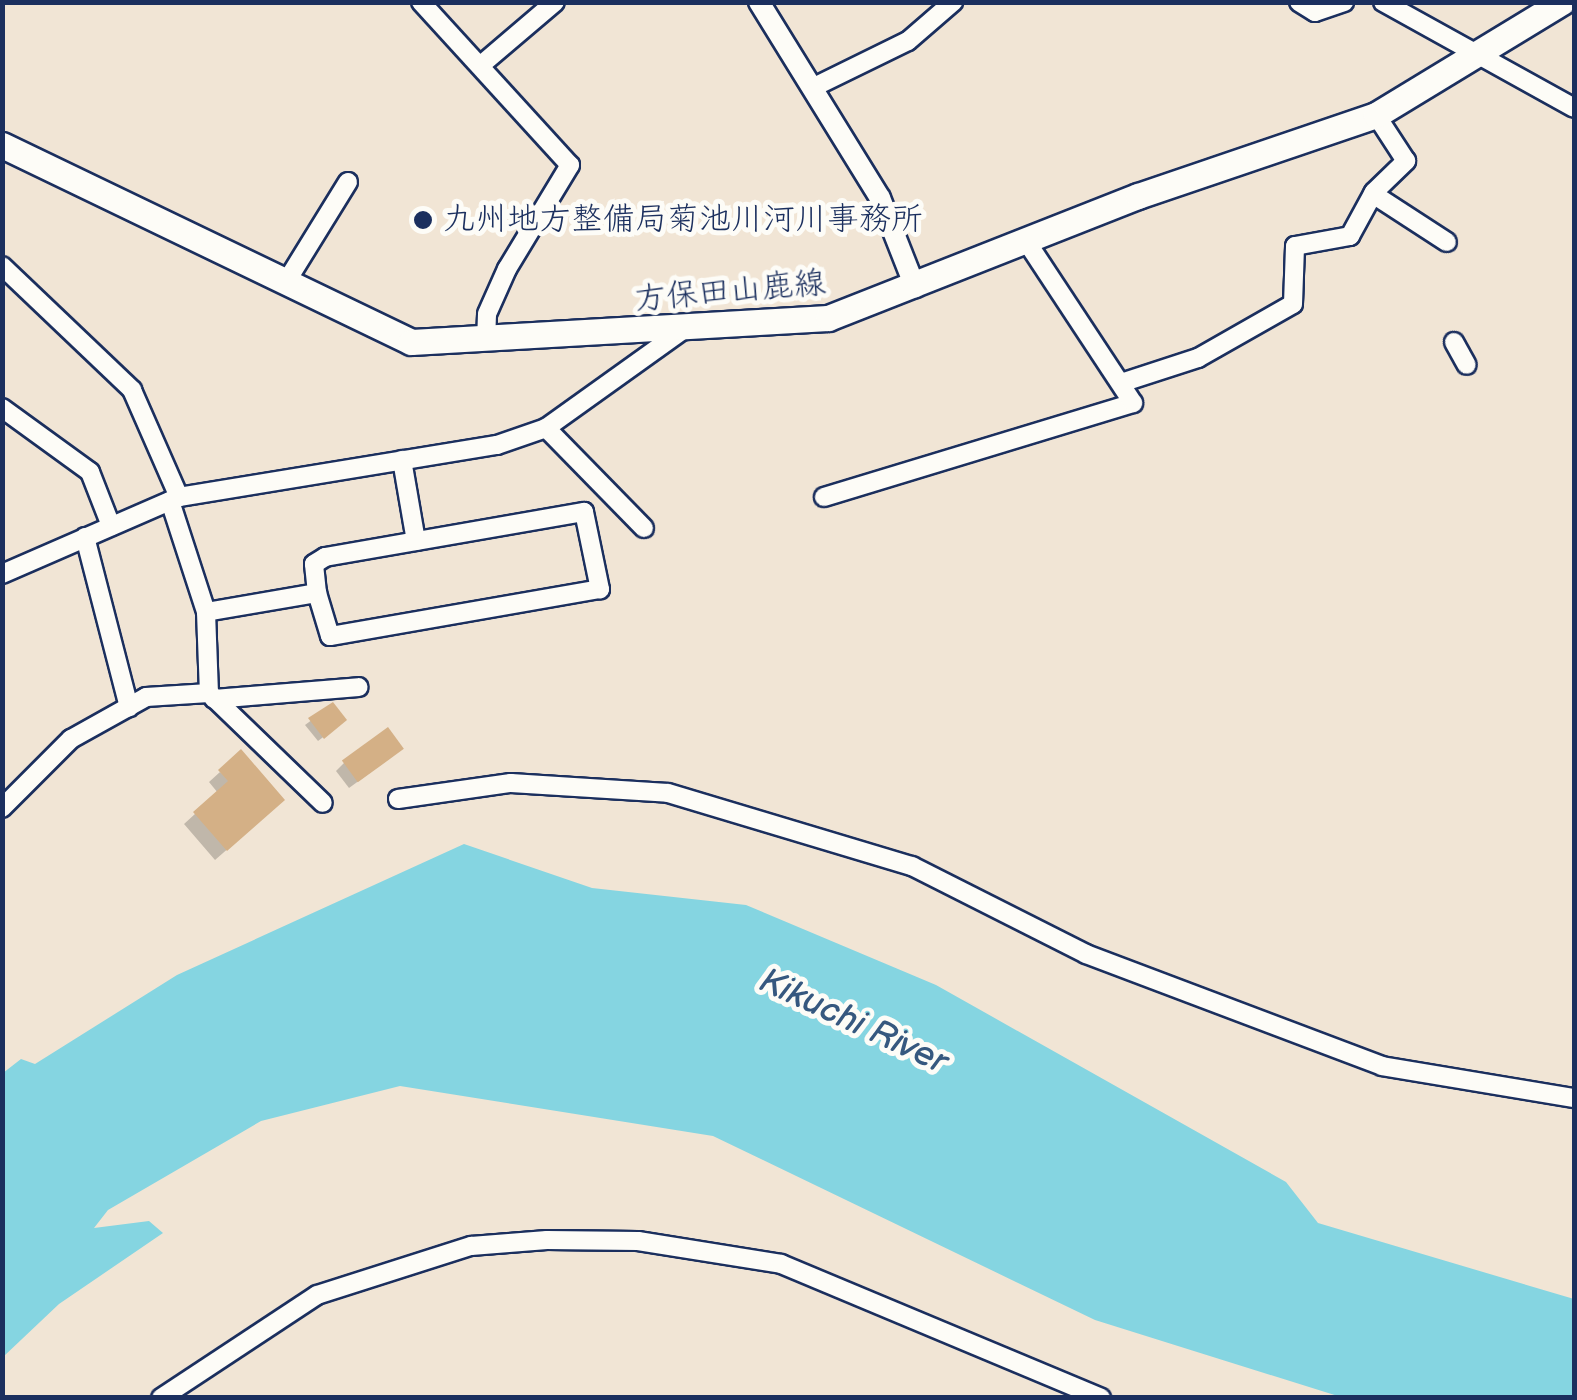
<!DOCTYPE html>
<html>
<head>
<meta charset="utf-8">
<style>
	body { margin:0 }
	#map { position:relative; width:1577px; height:1400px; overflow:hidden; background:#f1e5d5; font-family:"Balsamiq Sans","Klee One",sans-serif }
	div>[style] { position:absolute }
	.water>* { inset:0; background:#85d5e1 }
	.shadow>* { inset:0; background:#0003 }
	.building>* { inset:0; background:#d4b086; transform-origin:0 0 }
	.roads { filter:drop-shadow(2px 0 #1b2f5e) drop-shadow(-2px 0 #1b2f5e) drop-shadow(0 2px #1b2f5e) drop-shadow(0 -2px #1b2f5e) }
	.minor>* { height:18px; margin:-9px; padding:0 9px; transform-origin:9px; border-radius:9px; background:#fdfcf7 }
	.tertiary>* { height:20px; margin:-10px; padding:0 10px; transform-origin:10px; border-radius:10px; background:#fdfcf7 }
	.secondary>* { height:25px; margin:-12.5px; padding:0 12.5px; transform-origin:12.5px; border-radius:12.5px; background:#fdfcf7 }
	.dots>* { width:28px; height:28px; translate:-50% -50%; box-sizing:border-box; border:5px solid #fdfcf7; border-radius:50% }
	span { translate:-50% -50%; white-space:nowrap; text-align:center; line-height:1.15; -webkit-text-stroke:10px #fdfcf7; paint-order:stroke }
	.poi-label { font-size:32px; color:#1b2f5e }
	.left { translate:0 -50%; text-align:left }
	.street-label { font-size:32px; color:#1b2f5e }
	.water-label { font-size:35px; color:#36587f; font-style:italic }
	.frame { position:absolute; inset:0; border:5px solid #1b2f5e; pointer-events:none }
</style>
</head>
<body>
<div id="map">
	<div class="water">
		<div style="clip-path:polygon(464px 844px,592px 888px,746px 905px,936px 985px,1286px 1182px,1318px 1223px,1574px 1299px,1574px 1397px,1341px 1397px,1095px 1320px,713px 1136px,400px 1086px,261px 1121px,108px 1210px,94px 1228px,149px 1221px,163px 1233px,59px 1304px,3px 1357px,3px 1073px,21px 1059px,35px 1064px,177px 975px)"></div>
	</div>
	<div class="shadow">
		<div style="clip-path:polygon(332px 705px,339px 725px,318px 741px,305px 725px)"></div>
		<div style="clip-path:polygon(393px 756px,349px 788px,336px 771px,344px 763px)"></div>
		<div style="clip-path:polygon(220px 772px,271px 811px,215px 860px,184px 824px,218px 793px,209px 782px)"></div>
	</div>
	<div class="building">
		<div style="clip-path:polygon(333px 702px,347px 720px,324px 739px,308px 718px)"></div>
		<div style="left:388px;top:727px;width:27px;height:57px;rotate:54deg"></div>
		<div style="clip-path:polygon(241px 749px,285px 800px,227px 851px,193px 812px,228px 781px,218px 770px)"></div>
	</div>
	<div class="roads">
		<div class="minor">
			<div style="left:421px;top:2px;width:221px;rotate:47.6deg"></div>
			<div style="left:570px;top:165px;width:122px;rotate:121.2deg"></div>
			<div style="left:507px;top:269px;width:49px;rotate:114deg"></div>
			<div style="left:487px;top:314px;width:26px;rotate:92deg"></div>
			<div style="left:1299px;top:2px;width:19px;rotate:32deg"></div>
			<div style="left:1315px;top:12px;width:31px;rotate:-19deg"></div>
			<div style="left:1383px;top:2px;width:218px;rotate:29deg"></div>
			<div style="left:481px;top:65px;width:97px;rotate:-40.4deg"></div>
			<div style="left:816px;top:86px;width:102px;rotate:-26.1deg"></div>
			<div style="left:908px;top:41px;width:60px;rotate:-40.9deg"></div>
			<div style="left:1373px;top:194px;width:88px;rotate:33deg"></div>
			<div style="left:2px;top:266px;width:180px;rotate:43.6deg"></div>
			<div style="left:132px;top:390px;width:117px;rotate:66.3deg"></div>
			<div style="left:288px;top:279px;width:114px;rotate:-58.3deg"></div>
			<div style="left:1454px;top:342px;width:26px;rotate:61deg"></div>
			<div style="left:1124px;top:382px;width:78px;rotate:-18deg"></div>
			<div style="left:1198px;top:358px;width:109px;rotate:-29.6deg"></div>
			<div style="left:1293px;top:304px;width:58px;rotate:-88deg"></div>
			<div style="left:1295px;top:246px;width:56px;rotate:-10.3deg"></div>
			<div style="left:1350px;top:236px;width:50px;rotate:-61.4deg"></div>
			<div style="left:1374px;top:192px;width:45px;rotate:-44.1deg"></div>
			<div style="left:1406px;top:161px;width:55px;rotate:-123.1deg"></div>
			<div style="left:2px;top:408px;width:109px;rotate:36deg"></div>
			<div style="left:90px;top:472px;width:58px;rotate:68.7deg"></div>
			<div style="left:546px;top:428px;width:140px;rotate:45.6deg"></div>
			<div style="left:402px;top:460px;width:82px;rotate:80.2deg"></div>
			<div style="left:824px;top:497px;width:323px;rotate:-16.9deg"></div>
			<div style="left:1133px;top:403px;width:194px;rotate:-123.4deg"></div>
			<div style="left:170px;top:501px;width:117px;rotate:72deg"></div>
			<div style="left:206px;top:612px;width:81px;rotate:87.9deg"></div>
			<div style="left:209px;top:693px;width:158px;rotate:44deg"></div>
			<div style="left:85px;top:537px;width:176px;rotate:75.5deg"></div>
			<div style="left:2px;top:574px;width:193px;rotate:-23.5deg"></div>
			<div style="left:179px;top:497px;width:322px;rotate:-9.3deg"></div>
			<div style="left:497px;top:445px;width:52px;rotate:-19.1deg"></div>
			<div style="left:546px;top:428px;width:168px;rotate:-35.6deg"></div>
			<div style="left:206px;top:612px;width:113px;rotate:-9.7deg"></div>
			<div style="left:317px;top:593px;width:29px;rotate:-96deg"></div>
			<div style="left:314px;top:564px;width:13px;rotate:-32deg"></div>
			<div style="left:325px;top:557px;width:263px;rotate:-9.9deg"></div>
			<div style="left:584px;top:512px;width:79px;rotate:78.3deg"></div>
			<div style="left:600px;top:589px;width:274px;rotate:170.1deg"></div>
			<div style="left:330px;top:636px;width:45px;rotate:-106.8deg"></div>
			<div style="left:214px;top:699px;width:145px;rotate:-4.7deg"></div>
			<div style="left:398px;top:799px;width:114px;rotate:-8.1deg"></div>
			<div style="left:511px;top:783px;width:157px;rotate:3.6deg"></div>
			<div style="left:668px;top:793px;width:255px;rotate:16.7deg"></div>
			<div style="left:912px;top:866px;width:195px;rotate:26.8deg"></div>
			<div style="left:1086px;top:954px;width:316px;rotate:20.7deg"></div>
			<div style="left:1382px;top:1066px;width:195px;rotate:9.5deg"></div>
			<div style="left:2px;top:808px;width:98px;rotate:-45deg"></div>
			<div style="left:71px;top:739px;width:86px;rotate:-29.2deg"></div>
			<div style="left:146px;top:697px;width:63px;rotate:-3.6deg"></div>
			<div style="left:161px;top:1398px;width:187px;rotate:-33.4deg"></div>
			<div style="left:317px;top:1295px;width:162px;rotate:-17.7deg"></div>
			<div style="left:471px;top:1246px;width:76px;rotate:-4.5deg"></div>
			<div style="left:547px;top:1240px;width:91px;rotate:0.6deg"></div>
			<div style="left:638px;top:1241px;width:145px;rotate:9.1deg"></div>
			<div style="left:781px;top:1264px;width:347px;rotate:22.7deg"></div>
		</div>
		<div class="tertiary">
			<div style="left:759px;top:2px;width:230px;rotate:58.3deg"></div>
			<div style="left:880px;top:198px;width:96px;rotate:68.5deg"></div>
		</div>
		<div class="secondary">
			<div style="left:2px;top:145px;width:454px;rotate:25.7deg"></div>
			<div style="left:411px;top:342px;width:418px;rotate:-3.3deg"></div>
			<div style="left:828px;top:318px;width:333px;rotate:-21.5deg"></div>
			<div style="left:1138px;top:196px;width:251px;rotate:-18.8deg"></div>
			<div style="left:1376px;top:115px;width:218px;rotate:-31.3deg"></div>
		</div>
	</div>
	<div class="dots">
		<div style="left:423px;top:220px;background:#1b2f5e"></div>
	</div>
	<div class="poi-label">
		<span class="left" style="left:443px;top:220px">九州地方整備局菊池川河川事務所</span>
	</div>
	<div class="street-label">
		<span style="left:730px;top:292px;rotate:-5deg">方保田山鹿線</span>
	</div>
	<div class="water-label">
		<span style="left:853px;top:1022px;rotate:25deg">Kikuchi River</span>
	</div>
	<div class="frame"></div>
</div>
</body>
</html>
